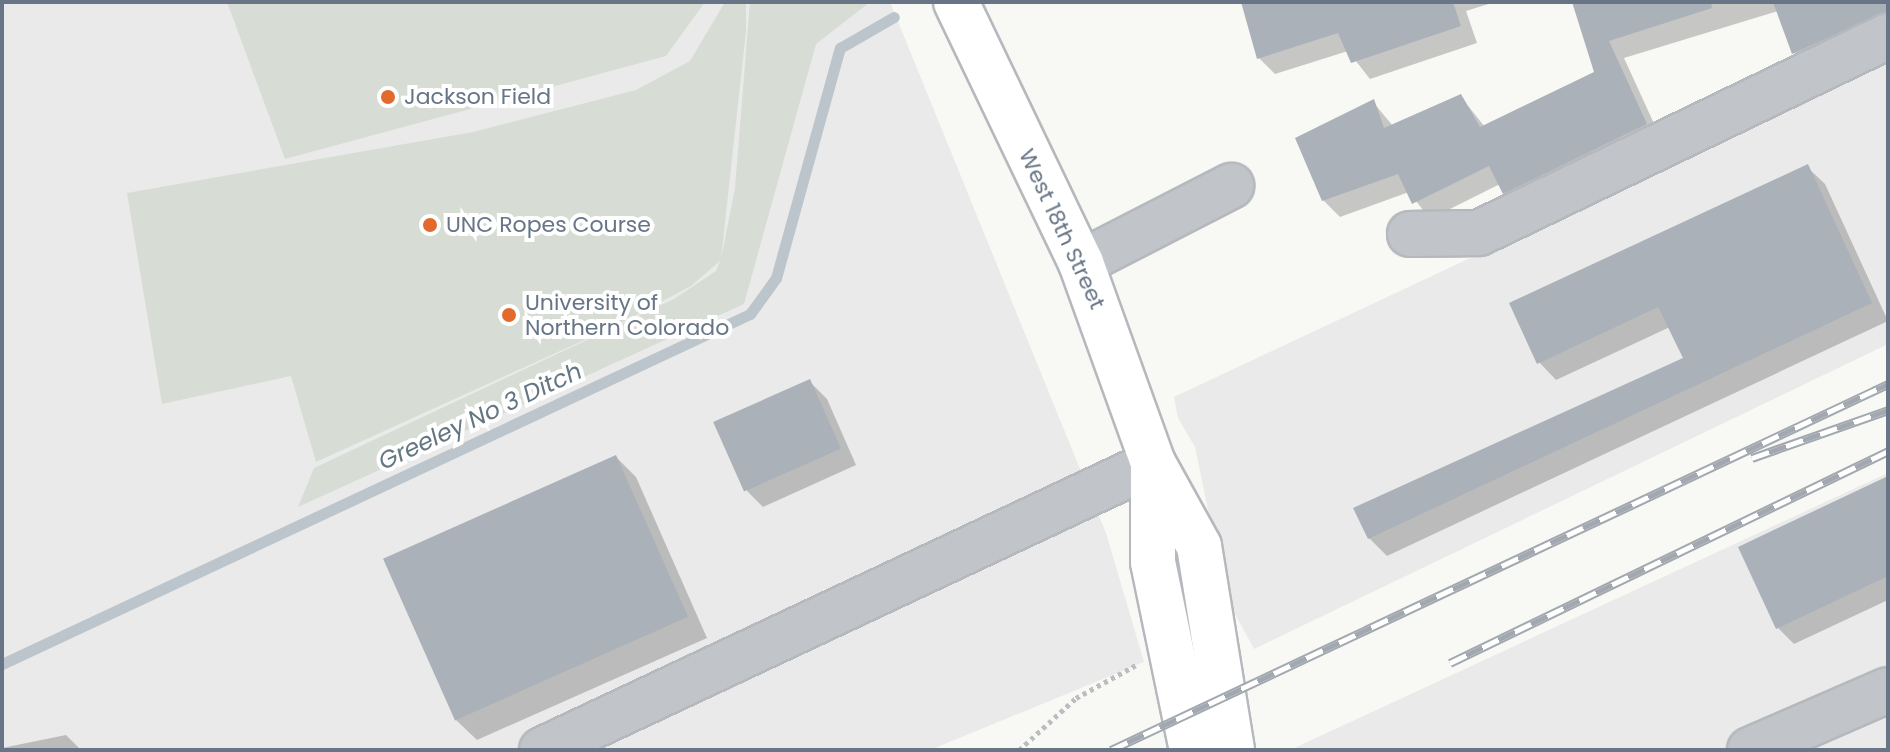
<!DOCTYPE html>
<html>
<head>
<meta charset="utf-8">
<style>
	body { margin:0 }
	#map { position:relative; width:1890px; height:752px; overflow:hidden; background:#f8f8f5; font-family:Poppins,sans-serif }
	div>[style] { position:absolute }
	.built>* { inset:0; background:#e9eae9 }
	.green>* { inset:0; background:#d7ddd5 }
	.shadow>* { inset:0; background:#0003 }
	.stream>* { height:11px; margin:-5.5px; padding:0 5.5px; transform-origin:5.5px; border-radius:5.5px; background:#bcc5cb }
	.building>* { inset:0; background:#aab1b8; transform-origin:0 0 }
	.path>* { height:5px; margin-top:-2.5px; transform-origin:0; background:repeating-linear-gradient(90deg,#bbbec1 0 4px,transparent 0 8px) }
	.roads { filter:drop-shadow(2px 0 #b5b9bd) drop-shadow(-2px 0 #b5b9bd) drop-shadow(0 2px #b5b9bd) drop-shadow(0 -2px #b5b9bd) }
	.minor>* { height:44px; margin:-22px; padding:0 22px; transform-origin:22px; border-radius:22px; background:#c1c5c9 }
	.major>* { height:44px; margin:-22px; padding:0 22px; transform-origin:22px; border-radius:22px; background:#fff }
	.rail>* { height:9px; margin-top:-4.5px; transform-origin:0; background:repeating-linear-gradient(90deg,#fff 0 18px,#a2a8af 0 36px); box-sizing:border-box; border-block:2px solid #a2a8af }
	.dots>* { width:22px; height:22px; translate:-50% -50%; box-sizing:border-box; border:4px solid #fff; border-radius:50% }
	span { translate:-50% -50%; white-space:nowrap; text-align:center; line-height:1.15; -webkit-text-stroke:8px #fff; paint-order:stroke }
	.poi-label { font-size:22px; color:#677586 }
	.left { translate:0 -50%; text-align:left }
	.street-label { font-size:22px; color:#677586 }
	.water-label { font-size:24px; color:#637682; font-style:italic }
	.frame { position:absolute; inset:0; border:4px solid #677586; pointer-events:none }
</style>
</head>
<body>
<div id="map">
	<div class="built">
		<div style="clip-path:polygon(2px 2px,890px 2px,1106px 533px,1144px 662px,930px 750px,2px 750px)"></div>
		<div style="clip-path:polygon(1888px 62px,1888px 344px,1254px 649px,1226px 597px,1195px 447px,1178px 418px,1174px 397px)"></div>
		<div style="clip-path:polygon(1888px 473px,1888px 750px,1290px 750px)"></div>
	</div>
	<div class="green">
		<div style="clip-path:polygon(227px 2px,705px 2px,666px 56px,285px 159px)"></div>
		<div style="clip-path:polygon(725px 2px,746px 2px,746px 31px,721px 259px,735px 188px,750px 2px,870px 2px,816px 44px,744px 304px,298px 507px,314px 468px,674px 299px,716px 271px,720px 261px,691px 286px,615px 326px,316px 462px,291px 376px,162px 404px,127px 193px,473px 132px,636px 90px,690px 61px)"></div>
	</div>
	<div class="shadow">
		<div style="clip-path:polygon(1243px 2px,1495px 2px,1466px 11px,1477px 43px,1370px 79px,1348px 51px,1275px 74px,1259px 58px)"></div>
		<div style="clip-path:polygon(1574px 2px,1888px 2px,1888px 33px,1811px 70px,1794px 53px,1778px 11px,1624px 58px,1662px 141px,1521px 209px,1500px 184px,1430px 219px,1409px 192px,1340px 217px,1323px 200px,1373px 102px,1393px 126px,1461px 97px,1485px 127px,1596px 73px)"></div>
		<div style="clip-path:polygon(1807px 167px,1825px 184px,1888px 321px,1387px 556px,1369px 538px,1685px 359px,1670px 327px,1556px 380px,1539px 362px)"></div>
		<div style="clip-path:polygon(810px 382px,827px 399px,856px 465px,763px 507px,747px 491px)"></div>
		<div style="clip-path:polygon(616px 457px,636px 477px,707px 638px,477px 740px,456px 720px)"></div>
		<div style="clip-path:polygon(1888px 484px,1888px 600px,1794px 644px,1777px 627px)"></div>
		<div style="clip-path:polygon(66px 735px,81px 750px,2px 750px,2px 748px)"></div>
	</div>
	<div class="stream">
		<div style="left:2px;top:664px;width:826px;rotate:-25.08deg"></div>
		<div style="left:750px;top:314px;width:44px;rotate:-54.2deg"></div>
		<div style="left:776px;top:278px;width:239px;rotate:-74.5deg"></div>
		<div style="left:840px;top:48px;width:62px;rotate:-29.9deg"></div>
	</div>
	<div class="building">
		<div style="clip-path:polygon(1241px 2px,1453px 2px,1461px 26px,1351px 63px,1338px 33px,1257px 59px)"></div>
		<div style="clip-path:polygon(1572px 2px,1711px 2px,1712px 8px,1609px 41px,1647px 124px,1503px 194px,1489px 166px,1412px 204px,1398px 174px,1322px 201px,1295px 138px,1374px 99px,1384px 128px,1461px 94px,1480px 127px,1594px 72px)"></div>
		<div style="clip-path:polygon(1773px 2px,1888px 2px,1888px 11px,1792px 54px)"></div>
		<div style="clip-path:polygon(1808px 164px,1872px 303px,1368px 539px,1353px 508px,1683px 358px,1658px 307px,1537px 364px,1509px 303px)"></div>
		<div style="left:810px;top:379px;width:76px;height:106px;rotate:66deg"></div>
		<div style="left:616px;top:455px;width:177px;height:255px;rotate:66deg"></div>
		<div style="clip-path:polygon(1888px 476px,1888px 576px,1776px 629px,1738px 547px)"></div>
	</div>
	<div class="path">
		<div style="left:1019px;top:750px;width:77px;rotate:-42.4deg"></div>
		<div style="left:1076px;top:698px;width:68px;rotate:-28.8deg"></div>
	</div>
	<div class="roads">
		<div class="minor">
			<div style="left:1410px;top:234px;width:69px;rotate:-0.8deg"></div>
			<div style="left:1479px;top:233px;width:454px;rotate:-25.7deg"></div>
			<div style="left:1081px;top:263px;width:169px;rotate:-27.2deg"></div>
			<div style="left:542px;top:750px;width:675px;rotate:-25.16deg"></div>
			<div style="left:1750px;top:750px;width:150px;rotate:-23.5deg"></div>
		</div>
		<div class="major">
			<div style="left:956px;top:2px;width:289px;rotate:64.4deg"></div>
			<div style="left:1081px;top:263px;width:213px;rotate:70.2deg"></div>
			<div style="left:1153px;top:463px;width:95px;rotate:61deg"></div>
			<div style="left:1199px;top:546px;width:207px;rotate:80.8deg"></div>
			<div style="left:1153px;top:466px;width:96px;rotate:90deg"></div>
			<div style="left:1153px;top:562px;width:192px;rotate:78.3deg"></div>
		</div>
	</div>
	<div class="rail">
		<div style="left:1752px;top:458px;width:144px;rotate:-19.4deg"></div>
		<div style="left:1450px;top:663px;width:487px;rotate:-25.8deg"></div>
		<div style="left:1111px;top:750px;width:859px;rotate:-25.22deg"></div>
	</div>
	<div class="dots">
		<div style="left:388px;top:97px;background:#e16a2c"></div>
		<div style="left:430px;top:225px;background:#e16a2c"></div>
		<div style="left:509px;top:315px;background:#e16a2c"></div>
	</div>
	<div class="poi-label">
		<span class="left" style="left:404px;top:97px">Jackson Field</span>
		<span class="left" style="left:446px;top:225px">UNC Ropes Course</span>
		<span class="left" style="left:525px;top:315px">University of<br>Northern Colorado</span>
	</div>
	<div class="street-label">
		<span style="left:1062px;top:229px;rotate:65deg">West 18th Street</span>
	</div>
	<div class="water-label">
		<span style="left:480px;top:416px;rotate:-25deg">Greeley No 3 Ditch</span>
	</div>
	<div class="frame"></div>
</div>
</body>
</html>
